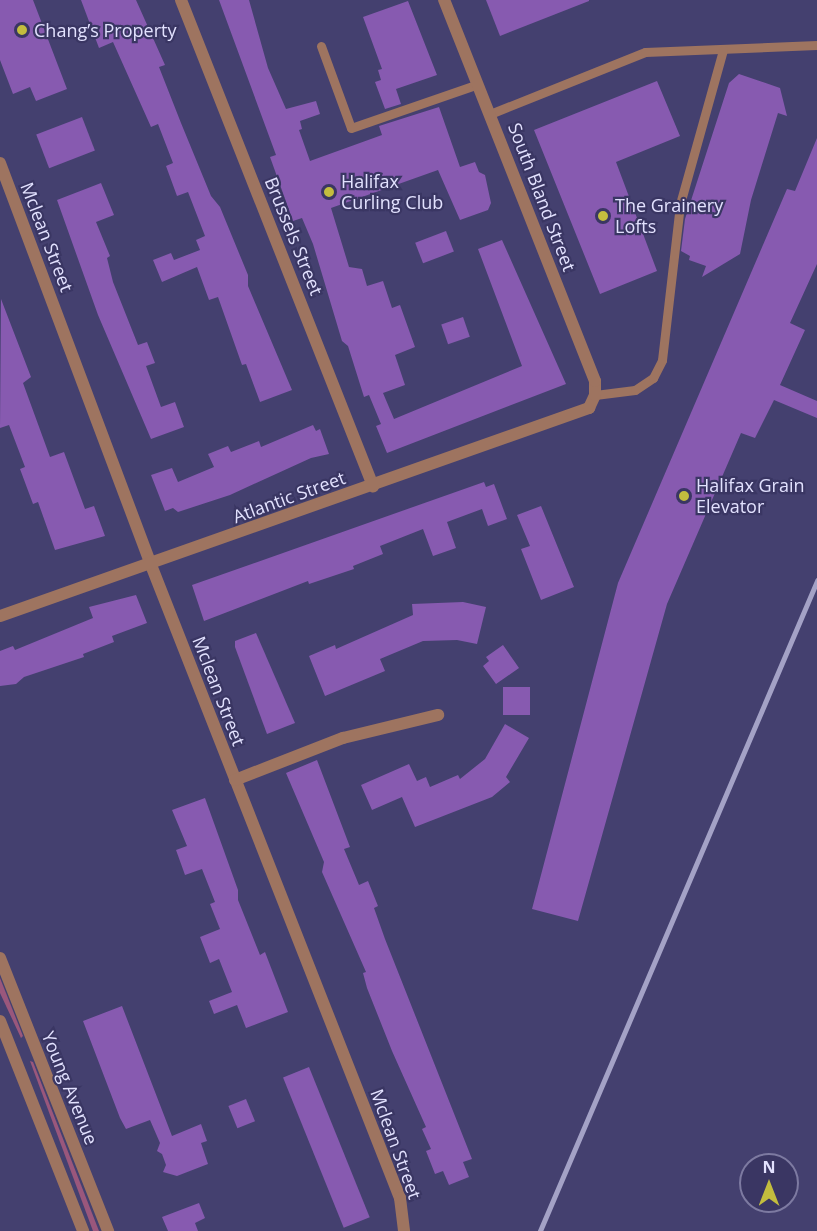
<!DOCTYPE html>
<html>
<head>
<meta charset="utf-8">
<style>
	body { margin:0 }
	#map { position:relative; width:817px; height:1231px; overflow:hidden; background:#44406f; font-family:"Open Sans",sans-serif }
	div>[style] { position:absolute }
	.green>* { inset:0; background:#9a577c }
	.building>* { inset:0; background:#875ab0; transform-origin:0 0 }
	.lane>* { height:9px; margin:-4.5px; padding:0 4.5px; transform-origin:4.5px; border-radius:4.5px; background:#9e7460 }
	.street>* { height:12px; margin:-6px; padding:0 6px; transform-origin:6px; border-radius:6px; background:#9e7460 }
	.rail>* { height:4.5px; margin:-2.25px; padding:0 2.25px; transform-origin:2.25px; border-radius:2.25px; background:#a4a2c6 }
	.dots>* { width:16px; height:16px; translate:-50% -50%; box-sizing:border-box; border:3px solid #3a3663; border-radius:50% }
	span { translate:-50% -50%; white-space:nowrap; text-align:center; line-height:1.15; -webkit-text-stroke:4.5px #3a3663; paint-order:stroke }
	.poi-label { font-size:18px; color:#e2e1fe }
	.left { translate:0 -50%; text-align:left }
	.street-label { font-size:18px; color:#e2e1fe }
	.north { position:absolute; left:739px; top:1153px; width:60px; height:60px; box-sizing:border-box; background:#3a3663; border:2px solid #7d7aa1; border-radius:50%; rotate:0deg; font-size:16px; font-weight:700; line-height:24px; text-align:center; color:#e2e1fe }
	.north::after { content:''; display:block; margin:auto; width:21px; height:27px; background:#c3bd3e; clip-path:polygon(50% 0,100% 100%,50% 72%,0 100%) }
</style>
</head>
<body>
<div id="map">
	<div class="green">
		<div style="clip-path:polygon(0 978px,23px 1036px,21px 1038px,0 993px)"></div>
		<div style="clip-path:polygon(30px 1061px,33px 1062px,99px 1231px,93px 1231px)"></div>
	</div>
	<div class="building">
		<div style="clip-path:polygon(0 0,33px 0,67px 89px,36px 101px,30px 87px,13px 94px,0 60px)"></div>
		<div style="clip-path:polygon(81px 0,136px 0,165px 65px,159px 67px,181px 123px,211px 196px,220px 207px,248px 275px,248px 286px,292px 390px,260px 402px,246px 364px,242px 365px,218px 297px,209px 300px,197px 267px,162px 282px,153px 260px,171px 253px,174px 260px,200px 250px,196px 240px,205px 236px,188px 192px,177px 196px,166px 166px,173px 163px,158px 124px,151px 127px,113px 42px,99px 48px)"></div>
		<div style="clip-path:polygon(219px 0,249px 0,268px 68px,286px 109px,316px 101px,320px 114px,300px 121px,302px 129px,299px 130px,310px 161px,382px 135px,379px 126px,439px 107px,460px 167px,475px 162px,479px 172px,485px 175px,491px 203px,488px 210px,460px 220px,438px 170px,331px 208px,349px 267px,362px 269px,367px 286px,383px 281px,392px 308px,400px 305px,415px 347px,395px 355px,405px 385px,383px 393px,394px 419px,522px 366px,478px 249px,502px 240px,566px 384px,387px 453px,376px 426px,381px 424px,369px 395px,364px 397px,348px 346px,342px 341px,313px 244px,302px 218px,293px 221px,270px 157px,276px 155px)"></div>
		<div style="clip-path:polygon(486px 0,589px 0,589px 1px,500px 36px)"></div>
		<div style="clip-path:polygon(408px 1px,437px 75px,396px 89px,401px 104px,385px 109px,375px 82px,381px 80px,378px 70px,382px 69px,363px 17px)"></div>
		<div style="clip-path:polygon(739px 74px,780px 88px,787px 116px,778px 113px,751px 200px,740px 254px,702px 277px,706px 266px,689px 260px,690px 256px,681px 251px,685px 219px,729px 83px)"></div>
		<div style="clip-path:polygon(657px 81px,680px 136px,616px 162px,657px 271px,600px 294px,534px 130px)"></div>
		<div style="left:82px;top:117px;width:36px;height:49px;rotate:69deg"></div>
		<div style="clip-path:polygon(817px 138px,817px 264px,790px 323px,805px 330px,780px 385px,817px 401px,817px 418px,774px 400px,755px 438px,741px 433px,667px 604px,578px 921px,532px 909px,618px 583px,787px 189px,795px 191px)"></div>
		<div style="clip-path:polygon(101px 183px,114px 215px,96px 222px,110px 256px,107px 258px,113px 282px,138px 345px,147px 342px,155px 363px,146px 366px,161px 407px,175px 402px,184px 427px,151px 439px,98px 315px,57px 200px)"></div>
		<div style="left:446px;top:231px;width:22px;height:33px;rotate:69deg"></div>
		<div style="clip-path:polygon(1px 299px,31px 377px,23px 383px,50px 457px,64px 452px,85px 509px,94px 506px,105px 536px,55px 550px,38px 502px,33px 504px,20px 469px,25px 467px,9px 425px,0 428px)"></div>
		<div style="left:463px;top:317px;width:21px;height:23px;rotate:71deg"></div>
		<div style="clip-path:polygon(313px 425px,316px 431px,320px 429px,329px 454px,311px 458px,230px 495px,178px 512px,173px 508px,165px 511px,151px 475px,172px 468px,178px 482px,214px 467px,208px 454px,228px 446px,231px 452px,259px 441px,261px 447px)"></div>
		<div style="clip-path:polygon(484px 482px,486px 487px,494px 484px,507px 519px,488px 526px,482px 509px,447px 522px,456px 548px,433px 556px,423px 529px,380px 546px,383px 554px,353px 566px,354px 569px,309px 584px,308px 581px,204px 621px,192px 585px)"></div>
		<div style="clip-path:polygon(541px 506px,574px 587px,541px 600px,521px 549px,530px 546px,517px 515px)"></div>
		<div style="clip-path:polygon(136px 595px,147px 623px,112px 636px,114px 642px,83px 654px,84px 657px,24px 677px,16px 684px,0 686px,0 651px,13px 646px,15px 650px,93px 618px,89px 607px)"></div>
		<div style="clip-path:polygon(463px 602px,486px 607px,477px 644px,457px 640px,423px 641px,380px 659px,385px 671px,325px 696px,309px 656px,335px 645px,336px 649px,413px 615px,412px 604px)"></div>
		<div style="clip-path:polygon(256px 633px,295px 723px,267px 734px,235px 647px,235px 641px)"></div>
		<div style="clip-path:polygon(503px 645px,519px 668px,496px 684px,483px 666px,489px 661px,486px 657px)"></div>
		<div style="left:503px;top:687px;width:27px;height:28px"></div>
		<div style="clip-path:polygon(505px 724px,529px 738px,506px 777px,510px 782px,492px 797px,415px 827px,402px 797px,372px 810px,361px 785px,409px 764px,417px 781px,426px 777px,430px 787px,458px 775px,460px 779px,485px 759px)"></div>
		<div style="clip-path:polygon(317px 760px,350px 847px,344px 849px,359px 885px,368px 881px,378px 906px,374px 908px,385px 939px,472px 1159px,463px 1162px,469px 1177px,449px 1185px,443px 1171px,435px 1174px,426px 1151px,431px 1149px,422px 1129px,426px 1127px,392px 1051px,367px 988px,363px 973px,366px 972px,322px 872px,324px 862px,286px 773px)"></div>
		<div style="clip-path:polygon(205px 798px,238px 890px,238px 900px,260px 955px,265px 952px,288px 1012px,246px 1028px,237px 1005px,214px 1014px,209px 1001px,232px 992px,219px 959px,210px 963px,200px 937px,220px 929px,210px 904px,215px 902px,202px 869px,185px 875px,176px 850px,187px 846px,172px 810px)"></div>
		<div style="clip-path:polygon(122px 1006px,172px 1136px,201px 1124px,207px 1141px,201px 1143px,208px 1164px,177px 1176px,163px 1172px,166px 1165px,162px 1154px,157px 1151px,160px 1143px,150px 1120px,126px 1129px,120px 1118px,83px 1021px)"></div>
		<div style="left:309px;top:1067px;width:162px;height:28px;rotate:68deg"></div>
		<div style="left:246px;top:1099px;width:24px;height:19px;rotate:68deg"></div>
		<div style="clip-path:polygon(199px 1203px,205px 1218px,195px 1223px,198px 1231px,168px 1231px,162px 1217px)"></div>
	</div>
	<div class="lane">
		<div style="left:321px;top:46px;width:87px;rotate:69.9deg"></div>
		<div style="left:351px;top:128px;width:134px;rotate:-19.1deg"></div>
		<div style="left:490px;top:114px;width:167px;rotate:-21.8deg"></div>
		<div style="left:645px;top:52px;width:172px;rotate:-2.3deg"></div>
		<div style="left:595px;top:395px;width:40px;rotate:-7.1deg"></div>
		<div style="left:635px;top:390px;width:22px;rotate:-34deg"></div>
		<div style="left:653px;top:378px;width:20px;rotate:-63deg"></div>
		<div style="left:662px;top:360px;width:157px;rotate:-83.4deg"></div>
		<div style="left:680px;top:204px;width:160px;rotate:-74.4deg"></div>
	</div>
	<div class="street">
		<div style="left:181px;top:0;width:523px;rotate:68.44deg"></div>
		<div style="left:0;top:163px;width:429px;rotate:69.4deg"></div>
		<div style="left:151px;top:565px;width:680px;rotate:68.53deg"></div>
		<div style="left:400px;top:1198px;width:33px;rotate:83deg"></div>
		<div style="left:0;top:616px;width:625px;rotate:-19.45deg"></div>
		<div style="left:589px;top:408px;width:14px;rotate:-65deg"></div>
		<div style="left:595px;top:395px;width:14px;rotate:-90deg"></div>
		<div style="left:595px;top:381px;width:410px;rotate:-111.6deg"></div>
		<div style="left:235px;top:780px;width:116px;rotate:-21.3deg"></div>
		<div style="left:343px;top:738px;width:98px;rotate:-13.6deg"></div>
		<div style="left:0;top:958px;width:294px;rotate:68.4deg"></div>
		<div style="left:0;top:1021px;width:226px;rotate:68.4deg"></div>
	</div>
	<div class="rail">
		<div style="left:540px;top:1231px;width:707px;rotate:-66.92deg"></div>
	</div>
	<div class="dots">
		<div style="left:22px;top:30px;background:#c3bd3e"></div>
		<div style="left:329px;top:192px;background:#c3bd3e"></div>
		<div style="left:603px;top:216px;background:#c3bd3e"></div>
		<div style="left:684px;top:496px;background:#c3bd3e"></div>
	</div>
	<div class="poi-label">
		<span class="left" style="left:34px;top:30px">Chang’s Property</span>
		<span class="left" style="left:341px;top:192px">Halifax<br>Curling Club</span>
		<span class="left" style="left:615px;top:216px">The Grainery<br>Lofts</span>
		<span class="left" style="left:696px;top:496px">Halifax Grain<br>Elevator</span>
	</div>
	<div class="street-label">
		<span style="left:542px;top:197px;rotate:69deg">South Bland Street</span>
		<span style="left:294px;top:236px;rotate:68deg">Brussels Street</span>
		<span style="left:47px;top:237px;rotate:69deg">Mclean Street</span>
		<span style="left:289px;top:497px;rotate:-20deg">Atlantic Street</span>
		<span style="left:219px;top:691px;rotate:69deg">Mclean Street</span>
		<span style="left:70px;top:1088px;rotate:68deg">Young Avenue</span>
		<span style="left:396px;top:1144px;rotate:70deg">Mclean Street</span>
	</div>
	<div class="north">N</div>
</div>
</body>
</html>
